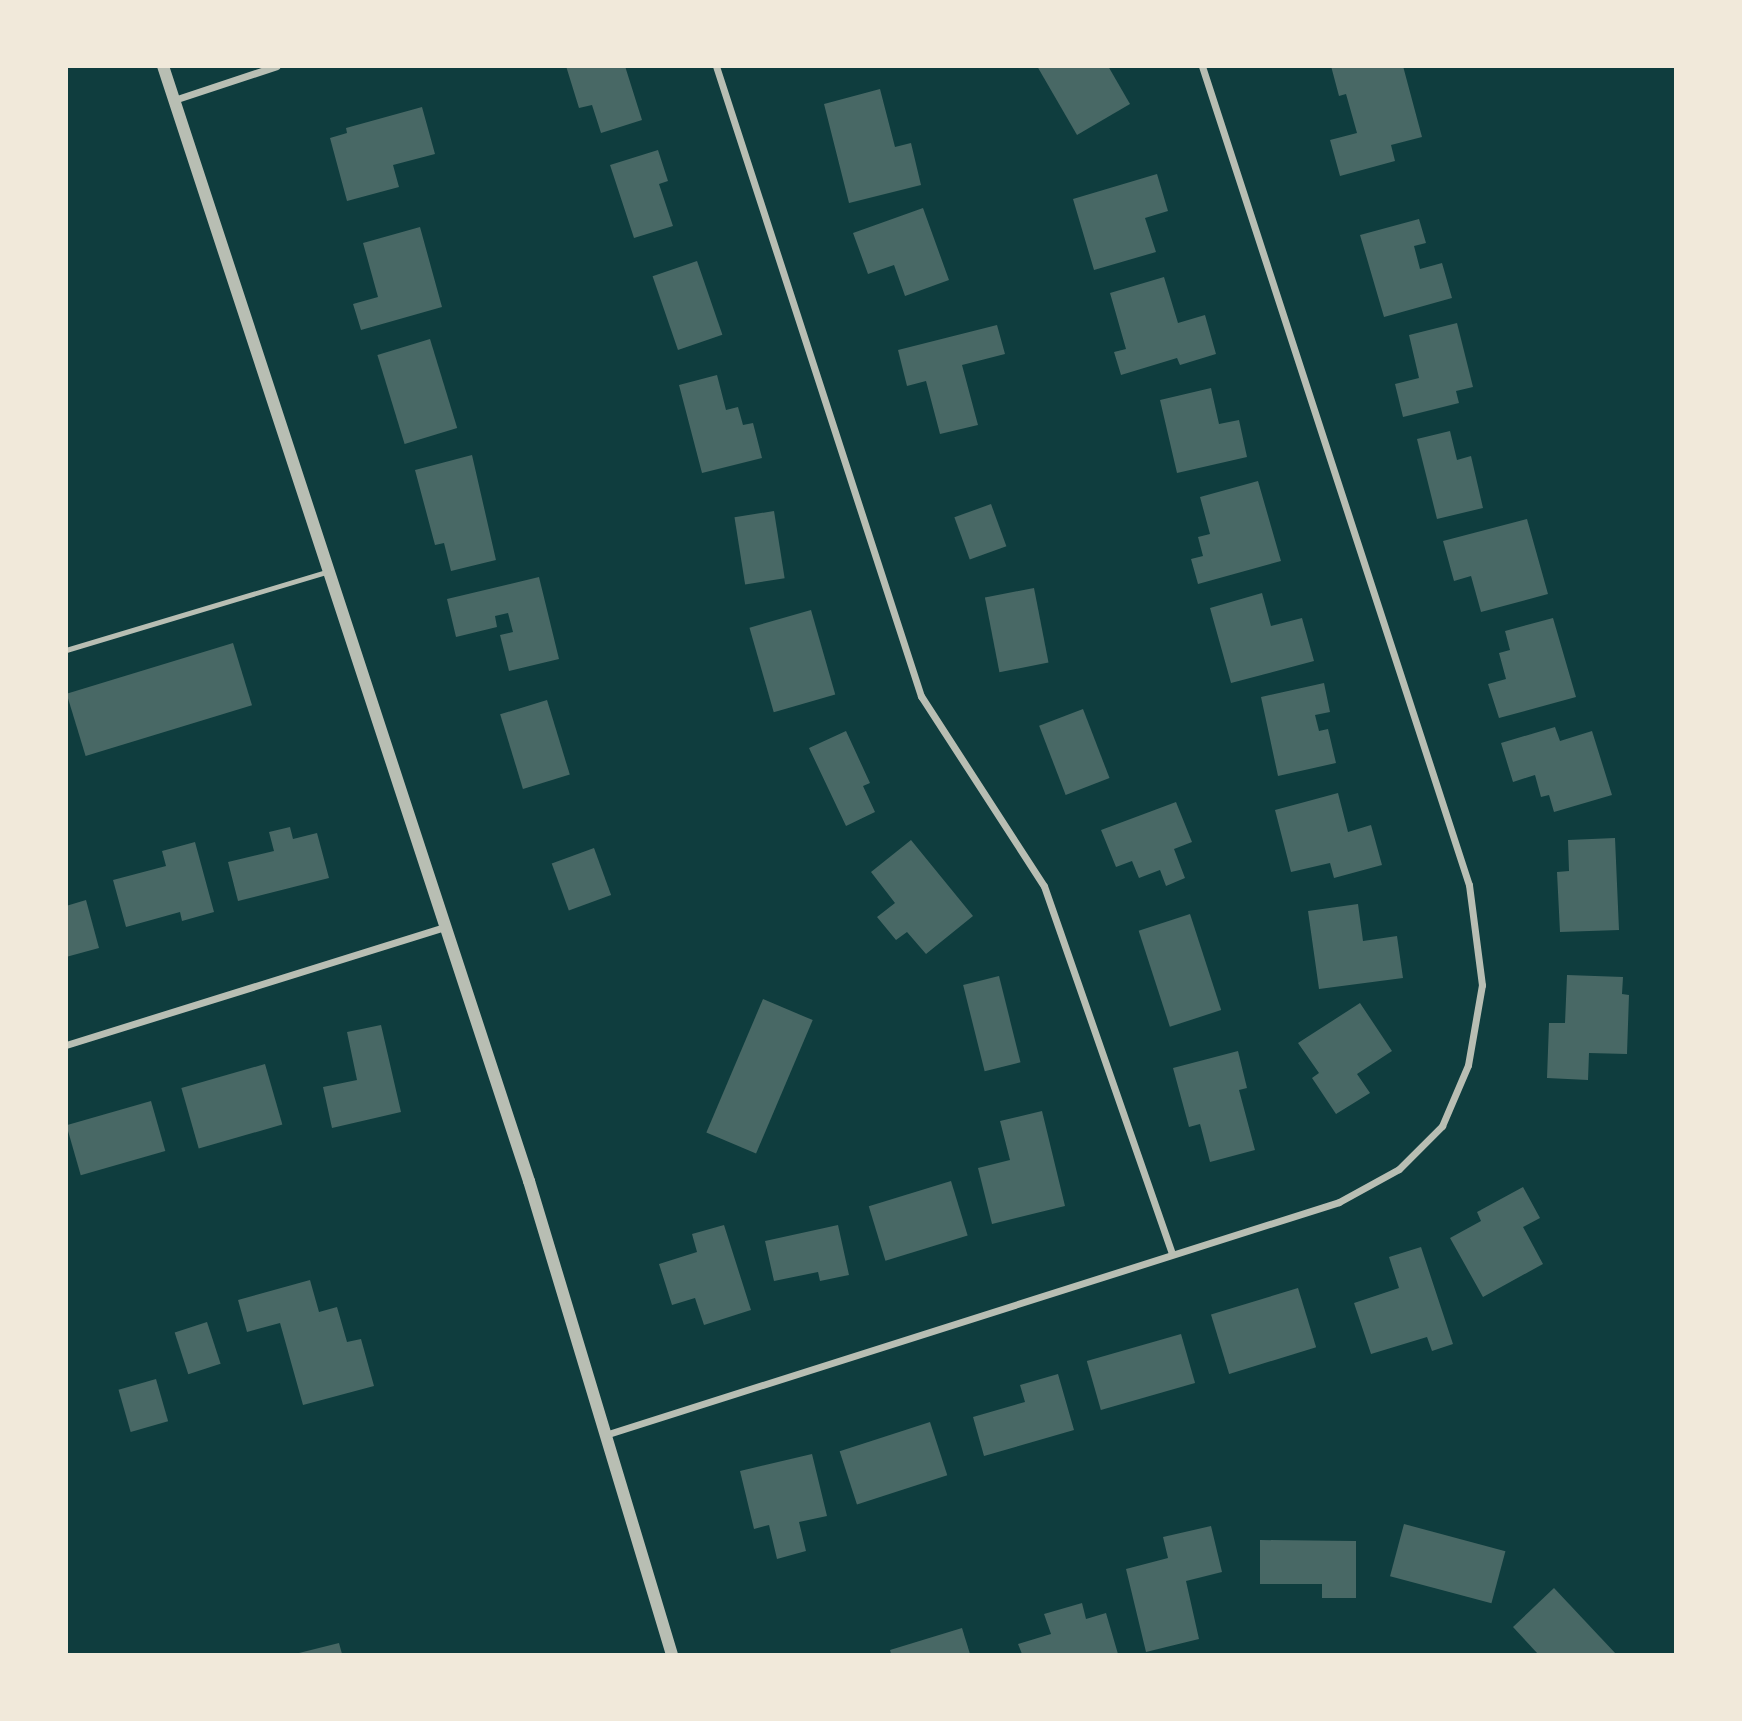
<!DOCTYPE html>
<html>
<head>
<meta charset="utf-8">
<style>
	body { margin:0 }
	#map { position:relative; width:1742px; height:1721px; overflow:hidden; background:#0f3d3e; font-family:"Archivo Narrow",sans-serif }
	div>[style] { position:absolute }
	.building>* { inset:0; background:#486865; transform-origin:0 0 }
	.service>* { height:5px; margin:-2.5px; padding:0 2.5px; transform-origin:2.5px; border-radius:2.5px; background:#b8beb3 }
	.minor>* { height:7px; margin:-3.5px; padding:0 3.5px; transform-origin:3.5px; border-radius:3.5px; background:#b8beb3 }
	.tertiary>* { height:12px; margin:-6px; padding:0 6px; transform-origin:6px; border-radius:6px; background:#b8beb3 }
	span { translate:-50% -50%; white-space:nowrap; text-align:center; line-height:1.15; -webkit-text-stroke:6px #f1e9da; paint-order:stroke }
	.frame { position:absolute; inset:0; border:68px solid #f1e9da; pointer-events:none }
</style>
</head>
<body>
<div id="map">
	<div class="building">
		<div style="clip-path:polygon(566px 66px,625px 66px,642px 120px,601px 133px,592px 105px,579px 108px)"></div>
		<div style="clip-path:polygon(1037px 66px,1108px 66px,1130px 104px,1077px 135px)"></div>
		<div style="clip-path:polygon(1331px 66px,1403px 66px,1422px 137px,1391px 145px,1395px 161px,1340px 176px,1330px 140px,1357px 133px,1346px 94px,1339px 96px)"></div>
		<div style="clip-path:polygon(880px 89px,895px 147px,911px 143px,921px 185px,849px 203px,824px 104px)"></div>
		<div style="clip-path:polygon(422px 107px,435px 154px,393px 165px,399px 187px,347px 201px,330px 138px,347px 133px,346px 128px)"></div>
		<div style="clip-path:polygon(658px 150px,668px 181px,659px 184px,673px 226px,634px 238px,610px 165px)"></div>
		<div style="clip-path:polygon(1157px 174px,1168px 211px,1145px 218px,1156px 252px,1094px 270px,1073px 199px)"></div>
		<div style="clip-path:polygon(923px 208px,949px 280px,905px 296px,894px 265px,868px 274px,853px 233px)"></div>
		<div style="clip-path:polygon(1419px 219px,1426px 243px,1414px 246px,1420px 269px,1442px 263px,1452px 298px,1384px 317px,1360px 235px)"></div>
		<div style="clip-path:polygon(420px 227px,442px 307px,361px 330px,353px 304px,378px 297px,363px 243px)"></div>
		<div style="left:697px;top:261px;width:78px;height:47px;rotate:71deg"></div>
		<div style="clip-path:polygon(1164px 277px,1178px 323px,1205px 315px,1216px 354px,1180px 365px,1177px 358px,1121px 375px,1114px 352px,1126px 349px,1110px 293px)"></div>
		<div style="clip-path:polygon(1457px 323px,1473px 387px,1456px 391px,1459px 403px,1403px 417px,1395px 384px,1419px 378px,1409px 335px)"></div>
		<div style="clip-path:polygon(997px 325px,1005px 354px,962px 365px,978px 425px,940px 434px,926px 381px,907px 386px,898px 350px)"></div>
		<div style="left:430px;top:339px;width:93px;height:55px;rotate:73deg"></div>
		<div style="clip-path:polygon(717px 375px,726px 410px,738px 407px,743px 425px,753px 423px,762px 458px,702px 473px,679px 385px)"></div>
		<div style="clip-path:polygon(1211px 388px,1219px 424px,1239px 420px,1247px 457px,1177px 473px,1160px 400px)"></div>
		<div style="clip-path:polygon(1450px 431px,1457px 460px,1471px 456px,1483px 508px,1437px 519px,1417px 439px)"></div>
		<div style="clip-path:polygon(472px 455px,496px 560px,451px 571px,444px 543px,435px 545px,415px 470px)"></div>
		<div style="clip-path:polygon(1258px 481px,1281px 561px,1198px 584px,1191px 559px,1203px 556px,1198px 537px,1210px 534px,1200px 497px)"></div>
		<div style="left:991px;top:504px;width:45px;height:39px;rotate:70deg"></div>
		<div style="left:774px;top:511px;width:68px;height:40px;rotate:81deg"></div>
		<div style="clip-path:polygon(1527px 519px,1548px 594px,1481px 612px,1471px 576px,1454px 581px,1443px 541px)"></div>
		<div style="clip-path:polygon(539px 577px,559px 659px,509px 671px,500px 635px,513px 632px,508px 613px,495px 616px,497px 627px,456px 637px,447px 599px)"></div>
		<div style="left:1034px;top:588px;width:76px;height:50px;rotate:79deg"></div>
		<div style="clip-path:polygon(1262px 593px,1271px 626px,1302px 618px,1314px 661px,1231px 683px,1210px 608px)"></div>
		<div style="left:811px;top:610px;width:88px;height:64px;rotate:74deg"></div>
		<div style="clip-path:polygon(1553px 618px,1576px 697px,1499px 718px,1488px 684px,1506px 679px,1499px 653px,1510px 650px,1505px 631px)"></div>
		<div style="left:233px;top:643px;width:65px;height:174px;rotate:73deg"></div>
		<div style="clip-path:polygon(1324px 683px,1330px 712px,1315px 715px,1319px 731px,1328px 729px,1336px 763px,1278px 776px,1261px 697px)"></div>
		<div style="left:547px;top:700px;width:78px;height:49px;rotate:73deg"></div>
		<div style="left:1083px;top:709px;width:74px;height:47px;rotate:69deg"></div>
		<div style="clip-path:polygon(1555px 727px,1560px 741px,1592px 731px,1612px 795px,1554px 812px,1549px 795px,1541px 797px,1535px 775px,1513px 782px,1501px 743px)"></div>
		<div style="clip-path:polygon(846px 731px,870px 783px,863px 786px,875px 812px,846px 826px,809px 748px)"></div>
		<div style="clip-path:polygon(1338px 793px,1348px 832px,1371px 825px,1382px 865px,1334px 878px,1330px 863px,1291px 872px,1275px 810px)"></div>
		<div style="clip-path:polygon(1176px 802px,1192px 842px,1174px 849px,1185px 878px,1166px 886px,1160px 870px,1139px 878px,1132px 861px,1116px 867px,1101px 830px)"></div>
		<div style="clip-path:polygon(290px 827px,293px 839px,317px 833px,329px 878px,238px 901px,228px 862px,274px 851px,269px 832px)"></div>
		<div style="clip-path:polygon(1615px 838px,1619px 930px,1560px 932px,1557px 872px,1569px 871px,1568px 840px)"></div>
		<div style="clip-path:polygon(911px 840px,973px 916px,926px 954px,907px 932px,896px 940px,877px 917px,895px 903px,871px 872px)"></div>
		<div style="clip-path:polygon(195px 842px,214px 912px,182px 921px,180px 912px,126px 927px,113px 880px,166px 866px,162px 851px)"></div>
		<div style="left:594px;top:848px;width:50px;height:45px;rotate:70deg"></div>
		<div style="clip-path:polygon(86px 900px,99px 948px,66px 957px,66px 906px)"></div>
		<div style="clip-path:polygon(1358px 904px,1363px 941px,1397px 936px,1403px 978px,1319px 989px,1308px 911px)"></div>
		<div style="left:1190px;top:914px;width:101px;height:54px;rotate:72deg"></div>
		<div style="clip-path:polygon(1567px 975px,1623px 977px,1622px 994px,1629px 995px,1627px 1054px,1589px 1053px,1588px 1080px,1547px 1078px,1549px 1023px,1565px 1023px)"></div>
		<div style="left:999px;top:976px;width:89px;height:37px;rotate:76deg"></div>
		<div style="left:763px;top:999px;width:54px;height:145px;rotate:23deg"></div>
		<div style="clip-path:polygon(1360px 1003px,1392px 1051px,1357px 1074px,1370px 1093px,1336px 1114px,1312px 1078px,1319px 1073px,1298px 1043px)"></div>
		<div style="clip-path:polygon(381px 1025px,401px 1112px,332px 1128px,323px 1087px,357px 1080px,347px 1032px)"></div>
		<div style="clip-path:polygon(1238px 1051px,1247px 1088px,1239px 1090px,1255px 1150px,1210px 1162px,1200px 1124px,1189px 1127px,1173px 1068px)"></div>
		<div style="left:265px;top:1064px;width:63px;height:87px;rotate:74deg"></div>
		<div style="left:151px;top:1101px;width:52px;height:88px;rotate:74deg"></div>
		<div style="clip-path:polygon(1042px 1111px,1065px 1206px,992px 1224px,978px 1168px,1010px 1160px,1000px 1121px)"></div>
		<div style="left:951px;top:1181px;width:57px;height:86px;rotate:73deg"></div>
		<div style="clip-path:polygon(1523px 1187px,1540px 1218px,1523px 1227px,1543px 1264px,1483px 1297px,1450px 1238px,1481px 1221px,1477px 1212px)"></div>
		<div style="clip-path:polygon(724px 1225px,751px 1310px,704px 1325px,695px 1298px,672px 1305px,659px 1264px,697px 1252px,692px 1234px)"></div>
		<div style="clip-path:polygon(838px 1225px,849px 1275px,820px 1281px,818px 1272px,774px 1281px,765px 1241px)"></div>
		<div style="clip-path:polygon(1421px 1247px,1453px 1344px,1432px 1351px,1427px 1337px,1371px 1354px,1354px 1303px,1399px 1288px,1389px 1257px)"></div>
		<div style="clip-path:polygon(310px 1280px,319px 1312px,337px 1307px,347px 1342px,361px 1339px,374px 1386px,303px 1405px,280px 1323px,247px 1332px,238px 1300px)"></div>
		<div style="left:1298px;top:1288px;width:62px;height:91px;rotate:73deg"></div>
		<div style="left:207px;top:1322px;width:44px;height:34px;rotate:72deg"></div>
		<div style="left:1181px;top:1334px;width:51px;height:98px;rotate:74deg"></div>
		<div style="clip-path:polygon(1058px 1374px,1074px 1430px,984px 1456px,973px 1417px,1025px 1402px,1020px 1385px)"></div>
		<div style="left:156px;top:1379px;width:44px;height:39px;rotate:74deg"></div>
		<div style="left:930px;top:1422px;width:56px;height:95px;rotate:72deg"></div>
		<div style="clip-path:polygon(812px 1454px,827px 1516px,799px 1522px,806px 1551px,777px 1559px,769px 1525px,754px 1529px,740px 1471px)"></div>
		<div style="left:1404px;top:1524px;width:105px;height:54px;rotate:15deg"></div>
		<div style="clip-path:polygon(1211px 1526px,1222px 1572px,1186px 1581px,1199px 1639px,1146px 1652px,1126px 1569px,1168px 1558px,1163px 1537px)"></div>
		<div style="clip-path:polygon(1260px 1540px,1356px 1541px,1356px 1598px,1322px 1598px,1322px 1584px,1260px 1584px)"></div>
		<div style="clip-path:polygon(1554px 1588px,1616px 1654px,1538px 1654px,1513px 1627px)"></div>
		<div style="clip-path:polygon(1082px 1603px,1086px 1619px,1106px 1613px,1118px 1654px,1022px 1654px,1018px 1644px,1051px 1634px,1044px 1614px)"></div>
		<div style="clip-path:polygon(962px 1628px,970px 1654px,891px 1654px,890px 1650px)"></div>
		<div style="clip-path:polygon(339px 1643px,342px 1654px,295px 1654px)"></div>
	</div>
	<div class="service">
		<div style="left:66px;top:650px;width:271px;rotate:-16.7deg"></div>
	</div>
	<div class="minor">
		<div style="left:716px;top:66px;width:663px;rotate:71.98deg"></div>
		<div style="left:921px;top:696px;width:226px;rotate:57.1deg"></div>
		<div style="left:1044px;top:886px;width:389px;rotate:70.8deg"></div>
		<div style="left:174px;top:100px;width:108px;rotate:-18.3deg"></div>
		<div style="left:66px;top:1045px;width:397px;rotate:-17.3deg"></div>
		<div style="left:605px;top:1435px;width:770px;rotate:-17.61deg"></div>
		<div style="left:1339px;top:1202px;width:68px;rotate:-28.8deg"></div>
		<div style="left:1399px;top:1169px;width:61px;rotate:-45deg"></div>
		<div style="left:1442px;top:1126px;width:66px;rotate:-66.9deg"></div>
		<div style="left:1468px;top:1065px;width:81px;rotate:-80.1deg"></div>
		<div style="left:1482px;top:985px;width:101px;rotate:-97.4deg"></div>
		<div style="left:1469px;top:885px;width:861px;rotate:-108.06deg"></div>
	</div>
	<div class="tertiary">
		<div style="left:163px;top:66px;width:1174px;rotate:71.83deg"></div>
		<div style="left:529px;top:1181px;width:494px;rotate:73.2deg"></div>
	</div>
	<div class="frame"></div>
</div>
</body>
</html>
